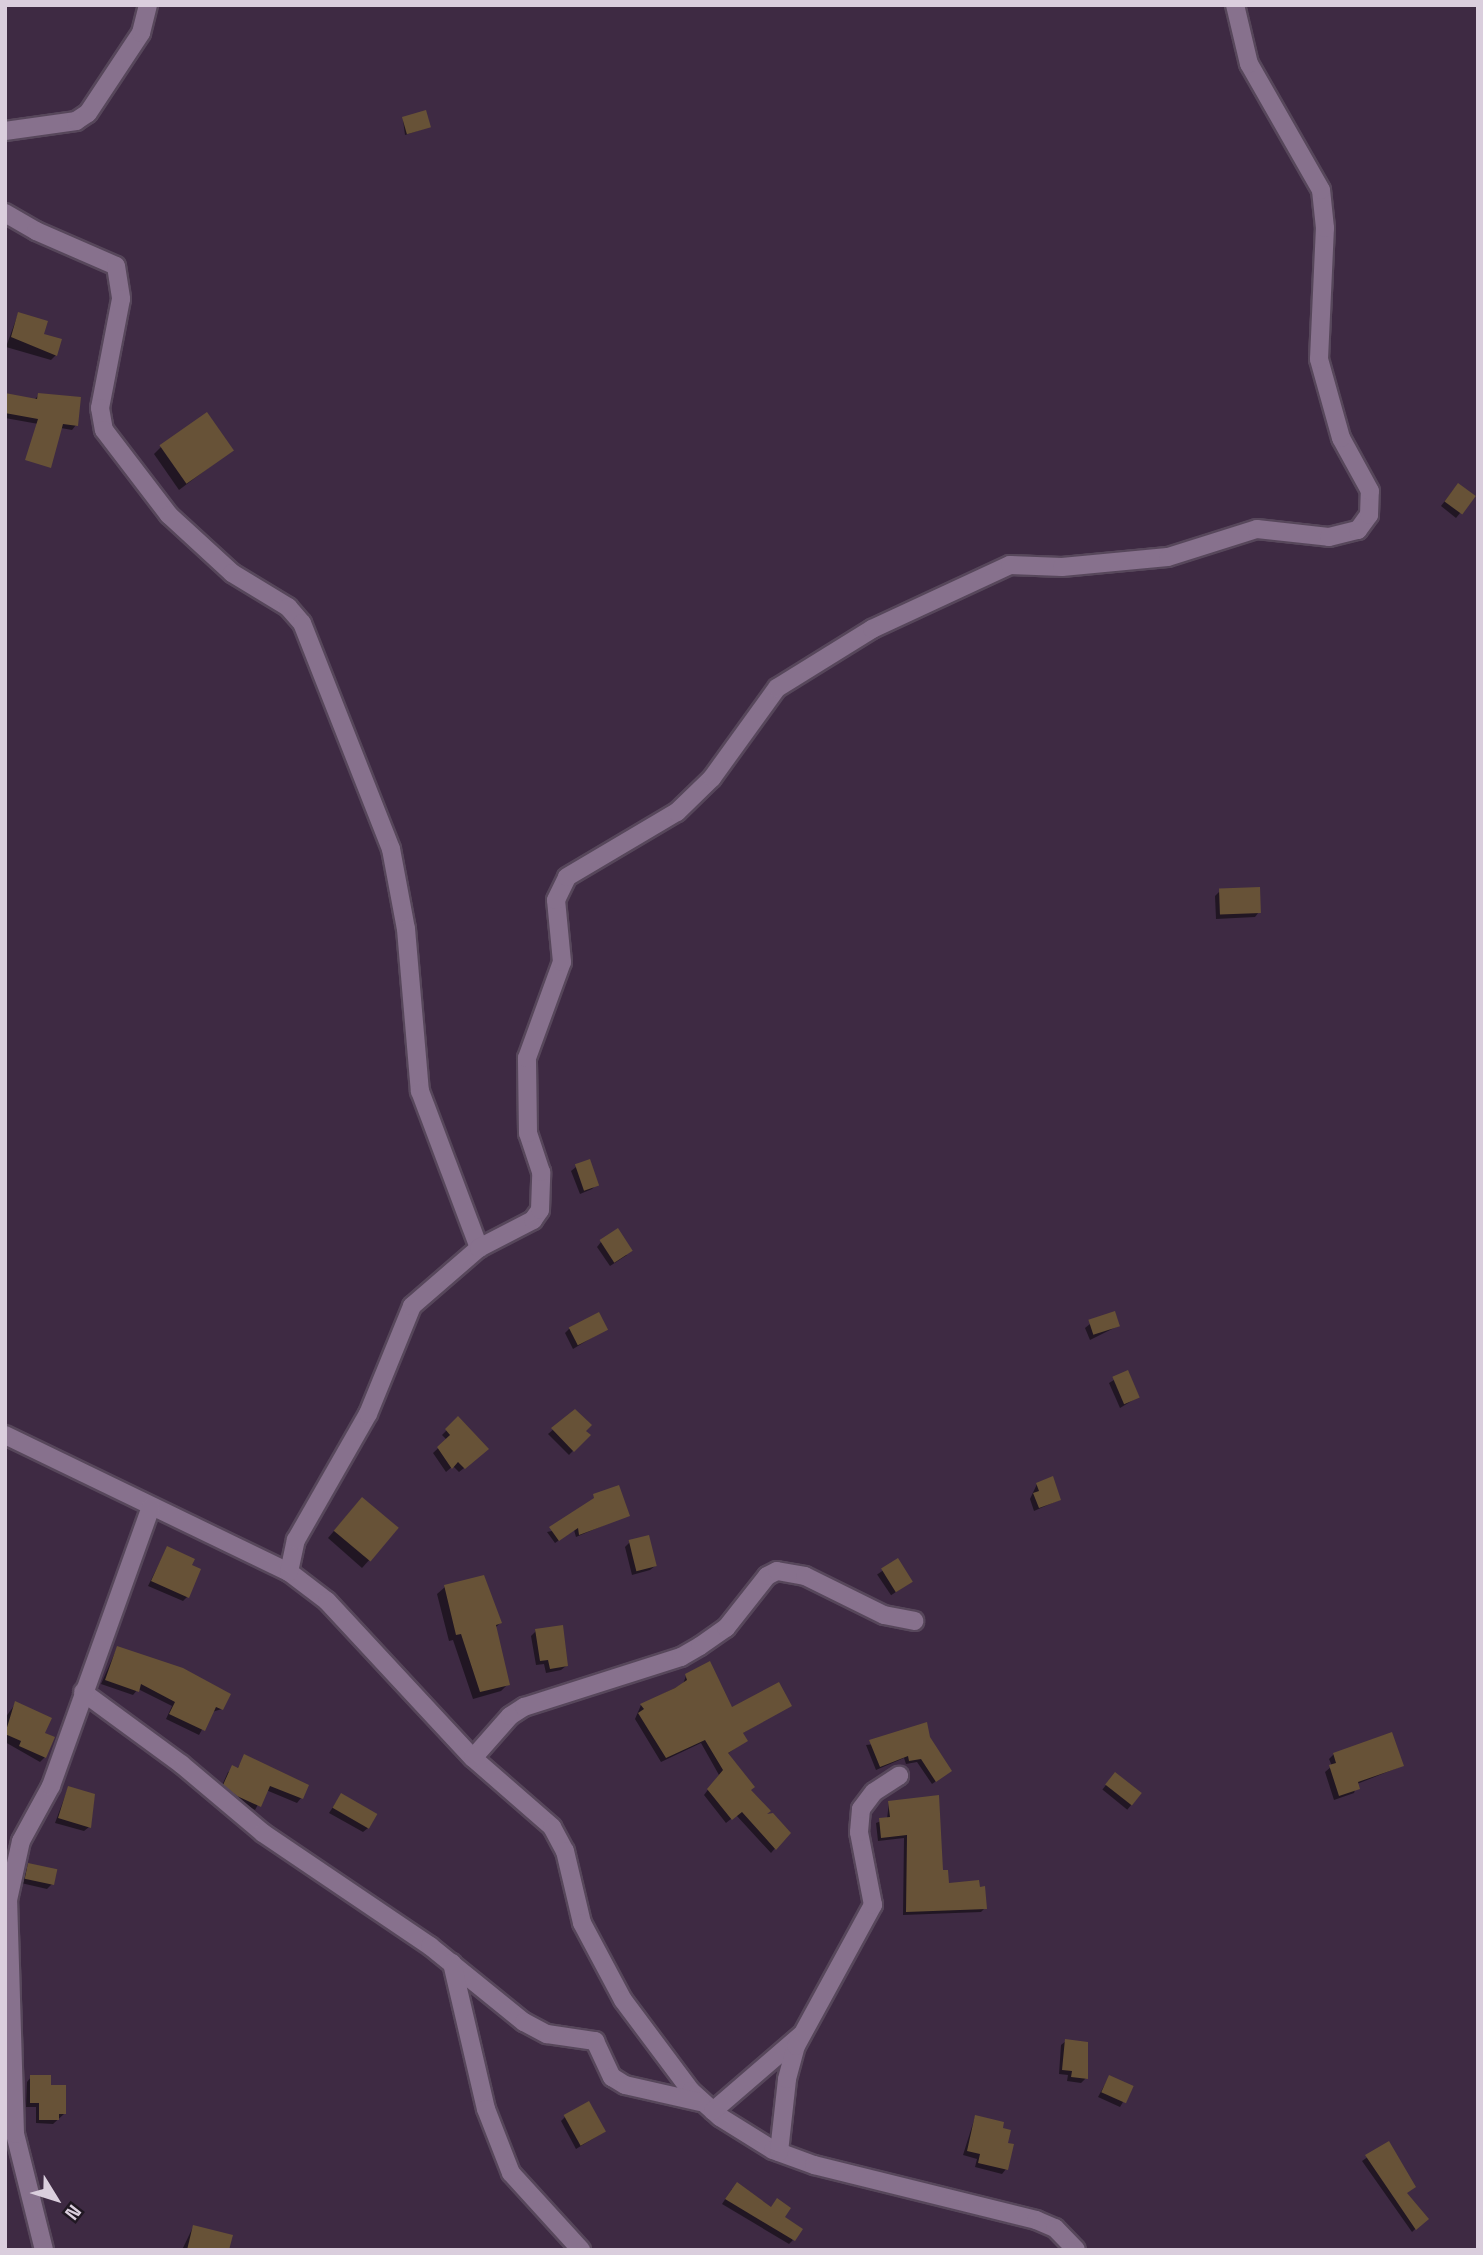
<!DOCTYPE html>
<html>
<head>
<meta charset="utf-8">
<style>
	body { margin:0 }
	#map { position:relative; width:1483px; height:2255px; overflow:hidden; background:#3e2a43; font-family:"Space Grotesk",sans-serif }
	div>[style] { position:absolute }
	.shadow>* { inset:0; background:#0007; transform-origin:0 0 }
	.building>* { inset:0; background:#675237; transform-origin:0 0 }
	.roads { filter:drop-shadow(2px 0 #57475b) drop-shadow(-2px 0 #57475b) drop-shadow(0 2px #57475b) drop-shadow(0 -2px #57475b) }
	.minor>* { height:18px; margin:-9px; padding:0 9px; transform-origin:9px; border-radius:9px; background:#87718d }
	span { translate:-50% -50%; white-space:nowrap; text-align:center; line-height:1.15; -webkit-text-stroke:6px #201722; paint-order:stroke }
	.frame { position:absolute; inset:0; border:7px solid #dacedd; pointer-events:none }
	.north { position:absolute; left:21px; top:2164px; width:70px; height:70px; -webkit-text-stroke:5px #201722; paint-order:stroke; rotate:128deg; font-size:19px; font-weight:700; line-height:28px; text-align:center; color:#dacedd }
	.north::after { content:''; display:block; margin:auto; width:24px; height:32px; background:#dacedd; clip-path:polygon(50% 0,100% 100%,50% 72%,0 100%) }
</style>
</head>
<body>
<div id="map">
	<div class="shadow">
		<div style="clip-path:polygon(403px 120px,429px 127px,405px 135px)"></div>
		<div style="clip-path:polygon(18px 314px,42px 335px,56px 355px,51px 360px,6px 347px)"></div>
		<div style="clip-path:polygon(5px 395px,34px 400px,39px 395px,76px 425px,72px 430px,5px 418px)"></div>
		<div style="clip-path:polygon(161px 447px,232px 450px,179px 490px,154px 454px)"></div>
		<div style="clip-path:polygon(1454px 489px,1473px 497px,1456px 518px,1441px 506px)"></div>
		<div style="clip-path:polygon(1219px 892px,1259px 912px,1255px 917px,1216px 919px,1215px 896px)"></div>
		<div style="clip-path:polygon(576px 1167px,597px 1184px,592px 1189px,580px 1194px,571px 1171px)"></div>
		<div style="clip-path:polygon(601px 1242px,627px 1255px,610px 1266px,597px 1247px)"></div>
		<div style="clip-path:polygon(1090px 1324px,1118px 1326px,1090px 1340px,1085px 1328px)"></div>
		<div style="clip-path:polygon(569px 1329px,606px 1329px,573px 1349px,565px 1333px)"></div>
		<div style="clip-path:polygon(1127px 1372px,1138px 1397px,1120px 1408px,1109px 1383px)"></div>
		<div style="clip-path:polygon(575px 1411px,588px 1435px,569px 1455px,548px 1434px)"></div>
		<div style="clip-path:polygon(458px 1419px,483px 1453px,459px 1472px,453px 1466px,446px 1472px,433px 1453px,447px 1440px,442px 1435px)"></div>
		<div style="clip-path:polygon(1037px 1484px,1059px 1500px,1034px 1511px,1030px 1499px)"></div>
		<div style="clip-path:polygon(355px 1506px,397px 1529px,362px 1568px,328px 1538px)"></div>
		<div style="clip-path:polygon(628px 1515px,576px 1537px,574px 1530px,555px 1543px,547px 1532px)"></div>
		<div style="clip-path:polygon(630px 1542px,655px 1566px,650px 1570px,632px 1575px,625px 1547px)"></div>
		<div style="clip-path:polygon(167px 1548px,187px 1597px,183px 1601px,148px 1586px)"></div>
		<div style="left:897px;top:1561px;width:25px;height:24px;rotate:56deg"></div>
		<div style="clip-path:polygon(445px 1587px,500px 1623px,495px 1628px,508px 1684px,501px 1691px,473px 1699px,453px 1640px,449px 1641px,437px 1594px)"></div>
		<div style="clip-path:polygon(536px 1631px,566px 1666px,561px 1670px,546px 1673px,544px 1664px,536px 1665px,531px 1636px)"></div>
		<div style="clip-path:polygon(117px 1648px,222px 1709px,212px 1712px,199px 1735px,166px 1719px,172px 1706px,138px 1689px,133px 1695px,101px 1684px)"></div>
		<div style="clip-path:polygon(686px 1676px,732px 1709px,789px 1706px,741px 1734px,746px 1741px,727px 1754px,763px 1816px,788px 1833px,771px 1853px,736px 1815px,726px 1823px,704px 1795px,719px 1775px,701px 1743px,661px 1762px,635px 1719px,641px 1705px,683px 1684px)"></div>
		<div style="clip-path:polygon(16px 1703px,43px 1734px,45px 1757px,40px 1762px,5px 1742px,5px 1718px)"></div>
		<div style="clip-path:polygon(929px 1738px,946px 1774px,932px 1784px,917px 1762px,906px 1764px,904px 1758px,876px 1770px,866px 1745px)"></div>
		<div style="clip-path:polygon(1334px 1754px,1402px 1766px,1357px 1784px,1354px 1793px,1334px 1800px,1325px 1772px,1332px 1766px,1329px 1759px)"></div>
		<div style="clip-path:polygon(245px 1756px,301px 1798px,297px 1803px,266px 1790px,255px 1810px,220px 1790px,228px 1772px,237px 1769px)"></div>
		<div style="left:1115px;top:1774px;width:32px;height:20px;rotate:39deg"></div>
		<div style="clip-path:polygon(68px 1788px,89px 1827px,84px 1831px,55px 1823px)"></div>
		<div style="clip-path:polygon(341px 1795px,368px 1828px,363px 1832px,329px 1813px)"></div>
		<div style="clip-path:polygon(889px 1802px,948px 1885px,985px 1908px,981px 1912px,903px 1915px,904px 1838px,878px 1841px,876px 1823px,887px 1819px)"></div>
		<div style="clip-path:polygon(28px 1865px,52px 1884px,47px 1889px,21px 1883px)"></div>
		<div style="clip-path:polygon(1066px 2041px,1086px 2078px,1081px 2083px,1067px 2081px,1068px 2075px,1059px 2074px,1061px 2045px)"></div>
		<div style="clip-path:polygon(31px 2077px,49px 2087px,64px 2114px,53px 2124px,36px 2123px,36px 2107px,26px 2107px,27px 2082px)"></div>
		<div style="clip-path:polygon(1109px 2077px,1132px 2087px,1120px 2107px,1098px 2097px)"></div>
		<div style="clip-path:polygon(565px 2117px,604px 2132px,576px 2149px,561px 2121px)"></div>
		<div style="clip-path:polygon(975px 2117px,1006px 2144px,1006px 2169px,1002px 2174px,975px 2167px,977px 2159px,963px 2155px)"></div>
		<div style="clip-path:polygon(1388px 2143px,1405px 2194px,1426px 2219px,1412px 2232px,1362px 2161px)"></div>
		<div style="clip-path:polygon(732px 2189px,793px 2240px,789px 2244px,722px 2204px)"></div>
		<div style="clip-path:polygon(193px 2227px,228px 2250px,182px 2250px)"></div>
	</div>
	<div class="building">
		<div style="left:426px;top:110px;width:18px;height:25px;rotate:74deg"></div>
		<div style="clip-path:polygon(18px 312px,48px 321px,44px 334px,62px 339px,57px 356px,11px 337px)"></div>
		<div style="clip-path:polygon(5px 393px,37px 399px,38px 393px,81px 397px,78px 426px,63px 424px,51px 468px,25px 460px,38px 419px,5px 413px)"></div>
		<div style="left:207px;top:412px;width:47px;height:58px;rotate:55deg"></div>
		<div style="left:1458px;top:483px;width:22px;height:23px;rotate:36deg"></div>
		<div style="left:1260px;top:887px;width:26px;height:41px;rotate:88deg"></div>
		<div style="left:590px;top:1159px;width:28px;height:16px;rotate:71deg"></div>
		<div style="left:618px;top:1228px;width:27px;height:22px;rotate:57deg"></div>
		<div style="left:1115px;top:1311px;width:16px;height:28px;rotate:72deg"></div>
		<div style="left:599px;top:1312px;width:20px;height:34px;rotate:63deg"></div>
		<div style="left:1128px;top:1370px;width:30px;height:17px;rotate:67deg"></div>
		<div style="clip-path:polygon(575px 1409px,592px 1425px,586px 1431px,591px 1435px,574px 1452px,551px 1428px)"></div>
		<div style="clip-path:polygon(458px 1416px,489px 1449px,465px 1469px,458px 1462px,452px 1469px,437px 1447px,450px 1435px,445px 1429px)"></div>
		<div style="clip-path:polygon(1053px 1476px,1061px 1500px,1039px 1508px,1033px 1493px,1039px 1491px,1036px 1483px)"></div>
		<div style="clip-path:polygon(619px 1485px,630px 1516px,579px 1535px,578px 1528px,559px 1541px,549px 1527px,594px 1498px,593px 1494px)"></div>
		<div style="left:362px;top:1497px;width:48px;height:44px;rotate:40deg"></div>
		<div style="left:649px;top:1535px;width:32px;height:21px;rotate:76deg"></div>
		<div style="clip-path:polygon(167px 1546px,195px 1559px,192px 1565px,201px 1569px,189px 1598px,151px 1581px)"></div>
		<div style="left:898px;top:1558px;width:28px;height:20px;rotate:58deg"></div>
		<div style="clip-path:polygon(484px 1575px,502px 1623px,496px 1625px,510px 1685px,480px 1692px,461px 1634px,456px 1635px,444px 1585px)"></div>
		<div style="clip-path:polygon(563px 1625px,568px 1666px,550px 1669px,548px 1660px,540px 1661px,535px 1629px)"></div>
		<div style="clip-path:polygon(117px 1646px,183px 1668px,231px 1694px,223px 1710px,216px 1707px,205px 1731px,169px 1714px,175px 1702px,141px 1684px,139px 1692px,105px 1680px)"></div>
		<div style="clip-path:polygon(710px 1661px,732px 1707px,779px 1682px,792px 1706px,743px 1733px,748px 1741px,728px 1753px,755px 1787px,751px 1790px,771px 1811px,767px 1814px,773px 1813px,791px 1833px,776px 1850px,742px 1812px,732px 1820px,707px 1789px,723px 1770px,705px 1740px,666px 1758px,638px 1713px,644px 1709px,640px 1704px,675px 1688px,687px 1680px,685px 1674px)"></div>
		<div style="clip-path:polygon(15px 1701px,52px 1718px,45px 1733px,55px 1737px,46px 1758px,19px 1746px,21px 1741px,5px 1734px)"></div>
		<div style="clip-path:polygon(927px 1722px,930px 1737px,952px 1771px,936px 1782px,921px 1759px,909px 1761px,908px 1756px,880px 1767px,869px 1740px)"></div>
		<div style="clip-path:polygon(1392px 1732px,1404px 1766px,1358px 1782px,1360px 1789px,1339px 1796px,1329px 1765px,1336px 1763px,1333px 1753px)"></div>
		<div style="clip-path:polygon(244px 1754px,309px 1785px,303px 1799px,270px 1786px,261px 1807px,237px 1796px,223px 1785px,232px 1765px,238px 1768px)"></div>
		<div style="left:1115px;top:1772px;width:34px;height:16px;rotate:38deg"></div>
		<div style="clip-path:polygon(68px 1786px,95px 1794px,91px 1828px,58px 1818px)"></div>
		<div style="left:341px;top:1793px;width:42px;height:17px;rotate:30deg"></div>
		<div style="clip-path:polygon(939px 1795px,943px 1870px,948px 1870px,949px 1883px,979px 1880px,980px 1887px,985px 1886px,987px 1909px,906px 1912px,907px 1835px,881px 1838px,879px 1818px,890px 1817px,888px 1801px)"></div>
		<div style="left:28px;top:1863px;width:30px;height:16px;rotate:12deg"></div>
		<div style="clip-path:polygon(1065px 2039px,1088px 2042px,1088px 2079px,1071px 2077px,1072px 2071px,1062px 2070px)"></div>
		<div style="clip-path:polygon(30px 2075px,51px 2075px,51px 2085px,66px 2085px,66px 2114px,59px 2114px,59px 2120px,39px 2120px,39px 2103px,30px 2103px)"></div>
		<div style="left:1109px;top:2075px;width:27px;height:19px;rotate:24deg"></div>
		<div style="left:589px;top:2101px;width:35px;height:29px;rotate:61deg"></div>
		<div style="clip-path:polygon(975px 2115px,1004px 2122px,1003px 2128px,1011px 2130px,1008px 2143px,1014px 2144px,1008px 2170px,978px 2163px,980px 2154px,967px 2151px)"></div>
		<div style="clip-path:polygon(1389px 2141px,1416px 2187px,1407px 2193px,1429px 2219px,1416px 2230px,1365px 2155px)"></div>
		<div style="clip-path:polygon(737px 2182px,771px 2207px,777px 2198px,791px 2208px,785px 2217px,803px 2229px,795px 2241px,725px 2199px)"></div>
		<div style="clip-path:polygon(193px 2225px,233px 2235px,229px 2250px,187px 2250px)"></div>
	</div>
	<div class="roads">
		<div class="minor">
			<div style="left:5px;top:131px;width:72px;rotate:-8deg"></div>
			<div style="left:76px;top:121px;width:14px;rotate:-34deg"></div>
			<div style="left:88px;top:113px;width:96px;rotate:-56.5deg"></div>
			<div style="left:141px;top:33px;width:29px;rotate:-76deg"></div>
			<div style="left:5px;top:213px;width:36px;rotate:30deg"></div>
			<div style="left:36px;top:231px;width:87px;rotate:23.6deg"></div>
			<div style="left:116px;top:266px;width:33px;rotate:81deg"></div>
			<div style="left:121px;top:299px;width:111px;rotate:100.9deg"></div>
			<div style="left:100px;top:408px;width:22px;rotate:80deg"></div>
			<div style="left:104px;top:430px;width:107px;rotate:52.6deg"></div>
			<div style="left:169px;top:515px;width:86px;rotate:42.6deg"></div>
			<div style="left:232px;top:573px;width:66px;rotate:31.3deg"></div>
			<div style="left:288px;top:607px;width:21px;rotate:49deg"></div>
			<div style="left:302px;top:623px;width:243px;rotate:68.5deg"></div>
			<div style="left:391px;top:849px;width:81px;rotate:79.4deg"></div>
			<div style="left:406px;top:929px;width:163px;rotate:85.1deg"></div>
			<div style="left:420px;top:1091px;width:168px;rotate:69.4deg"></div>
			<div style="left:5px;top:1435px;width:315px;rotate:25.8deg"></div>
			<div style="left:289px;top:1572px;width:48px;rotate:37.3deg"></div>
			<div style="left:327px;top:1601px;width:214px;rotate:47.1deg"></div>
			<div style="left:473px;top:1758px;width:105px;rotate:41.1deg"></div>
			<div style="left:552px;top:1827px;width:27px;rotate:62deg"></div>
			<div style="left:565px;top:1851px;width:74px;rotate:76.7deg"></div>
			<div style="left:582px;top:1923px;width:87px;rotate:62deg"></div>
			<div style="left:623px;top:2000px;width:114px;rotate:53.2deg"></div>
			<div style="left:691px;top:2091px;width:39px;rotate:42deg"></div>
			<div style="left:720px;top:2117px;width:62px;rotate:31.9deg"></div>
			<div style="left:773px;top:2150px;width:44px;rotate:20.1deg"></div>
			<div style="left:814px;top:2165px;width:229px;rotate:13.9deg"></div>
			<div style="left:1036px;top:2220px;width:21px;rotate:23deg"></div>
			<div style="left:1055px;top:2228px;width:30px;rotate:46deg"></div>
			<div style="left:289px;top:1572px;width:33px;rotate:-78deg"></div>
			<div style="left:296px;top:1540px;width:145px;rotate:-60.3deg"></div>
			<div style="left:368px;top:1414px;width:117px;rotate:-67.8deg"></div>
			<div style="left:412px;top:1306px;width:89px;rotate:-40.9deg"></div>
			<div style="left:479px;top:1248px;width:61px;rotate:-27.4deg"></div>
			<div style="left:533px;top:1220px;width:12px;rotate:-55deg"></div>
			<div style="left:540px;top:1210px;width:38px;rotate:-88deg"></div>
			<div style="left:541px;top:1172px;width:41px;rotate:-108.4deg"></div>
			<div style="left:528px;top:1133px;width:75px;rotate:-90.8deg"></div>
			<div style="left:527px;top:1058px;width:102px;rotate:-70deg"></div>
			<div style="left:562px;top:962px;width:62px;rotate:-95.5deg"></div>
			<div style="left:556px;top:900px;width:25px;rotate:-64deg"></div>
			<div style="left:567px;top:877px;width:128px;rotate:-30.6deg"></div>
			<div style="left:677px;top:812px;width:49px;rotate:-44.2deg"></div>
			<div style="left:712px;top:778px;width:111px;rotate:-54.2deg"></div>
			<div style="left:777px;top:688px;width:112px;rotate:-31.8deg"></div>
			<div style="left:872px;top:629px;width:152px;rotate:-24.9deg"></div>
			<div style="left:1010px;top:565px;width:52px;rotate:2.2deg"></div>
			<div style="left:1062px;top:567px;width:106px;rotate:-5.4deg"></div>
			<div style="left:1168px;top:557px;width:93px;rotate:-17.5deg"></div>
			<div style="left:1257px;top:529px;width:72px;rotate:6.3deg"></div>
			<div style="left:1329px;top:537px;width:30px;rotate:-14deg"></div>
			<div style="left:1358px;top:530px;width:19px;rotate:-54deg"></div>
			<div style="left:1369px;top:515px;width:24px;rotate:-88deg"></div>
			<div style="left:1370px;top:491px;width:60px;rotate:-118.7deg"></div>
			<div style="left:1341px;top:438px;width:82px;rotate:-105.6deg"></div>
			<div style="left:1319px;top:359px;width:131px;rotate:-87.4deg"></div>
			<div style="left:1325px;top:228px;width:38px;rotate:-96deg"></div>
			<div style="left:1321px;top:190px;width:145px;rotate:-119.7deg"></div>
			<div style="left:1249px;top:64px;width:61px;rotate:-103.3deg"></div>
			<div style="left:83px;top:1692px;width:122px;rotate:36.3deg"></div>
			<div style="left:181px;top:1764px;width:107px;rotate:40.1deg"></div>
			<div style="left:263px;top:1833px;width:202px;rotate:34.1deg"></div>
			<div style="left:430px;top:1946px;width:121px;rotate:39deg"></div>
			<div style="left:524px;top:2022px;width:26px;rotate:28deg"></div>
			<div style="left:547px;top:2034px;width:49px;rotate:8.3deg"></div>
			<div style="left:595px;top:2041px;width:40px;rotate:65deg"></div>
			<div style="left:612px;top:2077px;width:15px;rotate:32deg"></div>
			<div style="left:625px;top:2085px;width:77px;rotate:12.8deg"></div>
			<div style="left:473px;top:1758px;width:56px;rotate:-48.6deg"></div>
			<div style="left:510px;top:1716px;width:17px;rotate:-33deg"></div>
			<div style="left:524px;top:1707px;width:165px;rotate:-17.7deg"></div>
			<div style="left:681px;top:1657px;width:22px;rotate:-30deg"></div>
			<div style="left:700px;top:1646px;width:32px;rotate:-35deg"></div>
			<div style="left:726px;top:1628px;width:66px;rotate:-51.7deg"></div>
			<div style="left:767px;top:1576px;width:11px;rotate:-27deg"></div>
			<div style="left:777px;top:1571px;width:28px;rotate:10deg"></div>
			<div style="left:805px;top:1576px;width:88px;rotate:26.3deg"></div>
			<div style="left:884px;top:1615px;width:31px;rotate:11deg"></div>
			<div style="left:452px;top:1963px;width:150px;rotate:76.9deg"></div>
			<div style="left:486px;top:2109px;width:69px;rotate:68.7deg"></div>
			<div style="left:511px;top:2173px;width:104px;rotate:47.7deg"></div>
			<div style="left:713px;top:2111px;width:116px;rotate:-40.8deg"></div>
			<div style="left:779px;top:2152px;width:73px;rotate:-83.7deg"></div>
			<div style="left:787px;top:2079px;width:34px;rotate:-75deg"></div>
			<div style="left:796px;top:2046px;width:161px;rotate:-61.4deg"></div>
			<div style="left:873px;top:1905px;width:74px;rotate:-100.9deg"></div>
			<div style="left:859px;top:1832px;width:23px;rotate:-85deg"></div>
			<div style="left:861px;top:1809px;width:21px;rotate:-53deg"></div>
			<div style="left:874px;top:1792px;width:30px;rotate:-33deg"></div>
			<div style="left:44px;top:2250px;width:120px;rotate:-104deg"></div>
			<div style="left:15px;top:2134px;width:234px;rotate:-91.7deg"></div>
			<div style="left:8px;top:1900px;width:60px;rotate:-77.6deg"></div>
			<div style="left:21px;top:1841px;width:63px;rotate:-61.4deg"></div>
			<div style="left:51px;top:1786px;width:296px;rotate:-70.3deg"></div>
		</div>
	</div>
	<div class="frame"></div>
	<div class="north">N</div>
</div>
</body>
</html>
